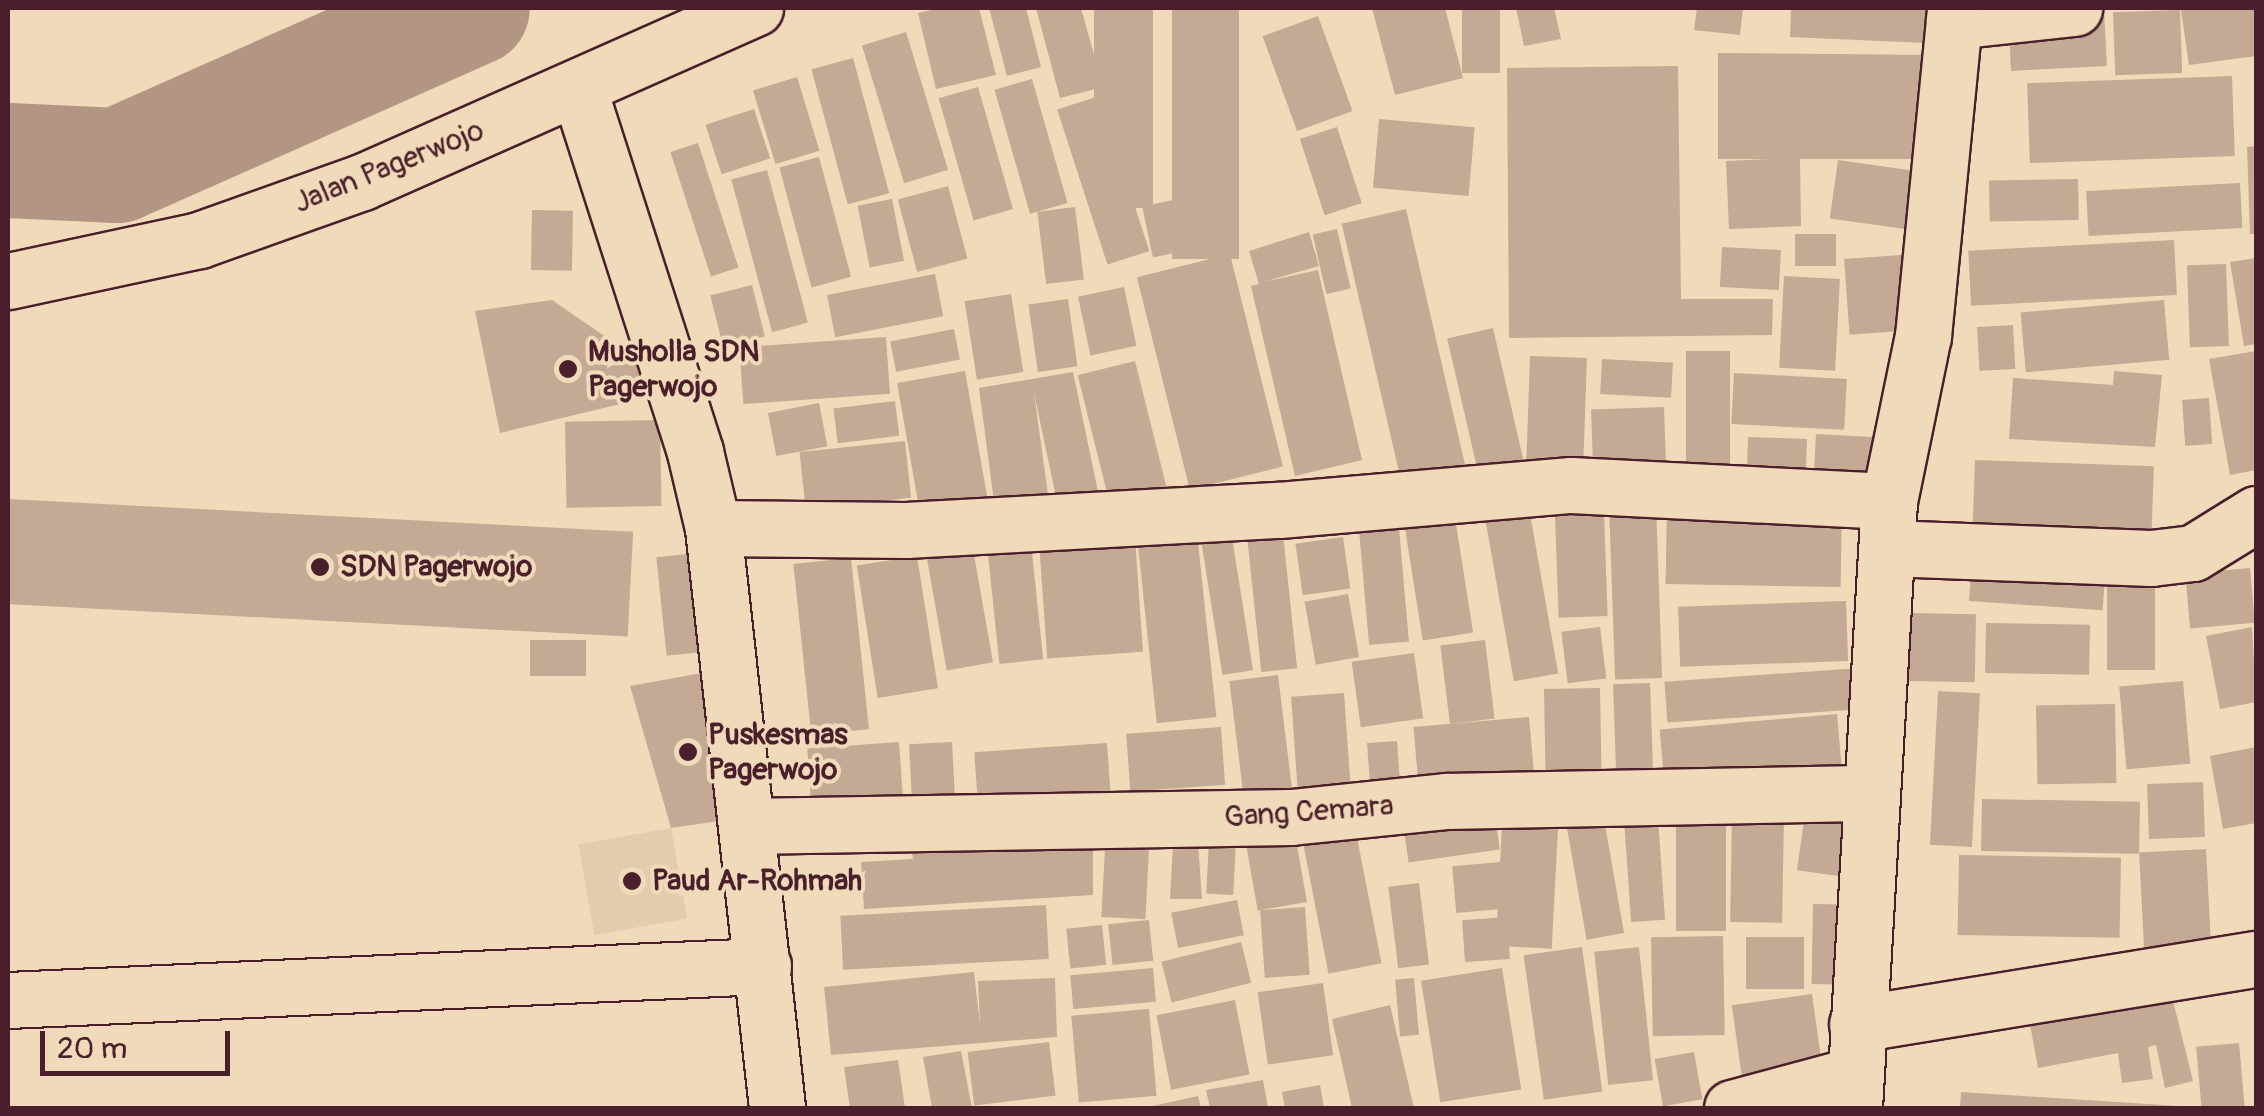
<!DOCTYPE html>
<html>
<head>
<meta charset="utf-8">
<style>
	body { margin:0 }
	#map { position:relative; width:2264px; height:1116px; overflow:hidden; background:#f0dab9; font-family:Pangolin,sans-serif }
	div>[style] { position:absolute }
	.built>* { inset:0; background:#e3cbae; transform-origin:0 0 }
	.river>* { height:115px; margin:-57.5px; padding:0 57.5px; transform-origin:57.5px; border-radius:57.5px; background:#b39584 }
	.building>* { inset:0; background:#c4a994; transform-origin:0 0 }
	.roads { filter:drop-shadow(2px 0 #4a1f2b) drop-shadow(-2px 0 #4a1f2b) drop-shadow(0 2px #4a1f2b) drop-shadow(0 -2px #4a1f2b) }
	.street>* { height:55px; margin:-27.5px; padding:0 27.5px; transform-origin:27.5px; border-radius:27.5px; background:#f0dab9 }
	.secondary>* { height:55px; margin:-27.5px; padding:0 27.5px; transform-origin:27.5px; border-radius:27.5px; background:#f0dab9 }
	.dots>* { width:28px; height:28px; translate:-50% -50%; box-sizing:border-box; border:5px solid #f0dab9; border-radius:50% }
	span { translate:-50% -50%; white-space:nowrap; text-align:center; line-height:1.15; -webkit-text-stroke:8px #f0dab9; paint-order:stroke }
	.street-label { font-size:30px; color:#4a1f2b }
	.poi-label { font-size:30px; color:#4a1f2b; font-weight:700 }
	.left { translate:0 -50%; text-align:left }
	.frame { position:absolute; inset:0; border:10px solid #4a1f2b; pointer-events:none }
	.scale { position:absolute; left:40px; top:1031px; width:190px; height:45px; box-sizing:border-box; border:5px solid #4a1f2b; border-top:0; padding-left:12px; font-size:30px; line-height:35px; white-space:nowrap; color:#4a1f2b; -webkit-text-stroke:8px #f0dab9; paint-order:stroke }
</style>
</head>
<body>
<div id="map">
	<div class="built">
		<div style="left:671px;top:828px;width:92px;height:94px;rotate:80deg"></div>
	</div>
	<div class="river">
		<div style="left:8px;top:160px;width:109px;rotate:2.6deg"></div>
		<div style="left:117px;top:165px;width:388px;rotate:-23.9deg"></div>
	</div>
	<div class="building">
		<div style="clip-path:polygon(941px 8px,979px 8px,996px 75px,936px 89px,918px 13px)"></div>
		<div style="clip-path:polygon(989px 8px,1026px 8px,1041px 67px,1007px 76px)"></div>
		<div style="clip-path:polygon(1036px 8px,1081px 8px,1103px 87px,1060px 98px)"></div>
		<div style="left:1094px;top:8px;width:59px;height:200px"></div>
		<div style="left:1172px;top:8px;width:67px;height:251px"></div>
		<div style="clip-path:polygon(1372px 8px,1445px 8px,1463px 78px,1395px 95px)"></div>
		<div style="left:1462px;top:8px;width:38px;height:65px"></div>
		<div style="clip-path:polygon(1516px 8px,1554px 8px,1561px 39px,1524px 46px)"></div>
		<div style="clip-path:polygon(1697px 8px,1743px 8px,1740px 35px,1694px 30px)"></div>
		<div style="clip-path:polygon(1791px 8px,1952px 8px,1949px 44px,1790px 37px)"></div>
		<div style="clip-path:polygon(2256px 8px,2256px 56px,2189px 65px,2181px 10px)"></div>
		<div style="left:2180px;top:10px;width:63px;height:67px;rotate:88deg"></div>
		<div style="left:2104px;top:11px;width:55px;height:96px;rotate:87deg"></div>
		<div style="left:1318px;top:16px;width:101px;height:59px;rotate:70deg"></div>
		<div style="left:906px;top:32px;width:144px;height:46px;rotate:73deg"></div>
		<div style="clip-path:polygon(1718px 53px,1936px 55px,1936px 159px,1800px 159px,1801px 226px,1729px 229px,1726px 161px,1771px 159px,1718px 159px)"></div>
		<div style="left:853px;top:58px;width:140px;height:43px;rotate:75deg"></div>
		<div style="clip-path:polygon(1678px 66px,1681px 299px,1773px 299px,1772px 335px,1509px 338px,1507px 68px)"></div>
		<div style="left:2232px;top:76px;width:80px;height:205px;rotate:88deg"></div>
		<div style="left:797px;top:77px;width:77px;height:46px;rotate:73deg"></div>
		<div style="left:1032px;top:79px;width:129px;height:39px;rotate:74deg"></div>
		<div style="left:978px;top:87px;width:127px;height:41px;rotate:74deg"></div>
		<div style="left:1099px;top:96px;width:163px;height:44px;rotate:72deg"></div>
		<div style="left:754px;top:109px;width:52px;height:51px;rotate:72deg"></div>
		<div style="left:1379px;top:119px;width:96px;height:69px;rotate:5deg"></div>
		<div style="left:1337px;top:127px;width:80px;height:39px;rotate:72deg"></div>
		<div style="left:698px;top:143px;width:131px;height:29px;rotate:72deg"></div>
		<div style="clip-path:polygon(2256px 146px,2256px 234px,2250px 234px,2247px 147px)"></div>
		<div style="left:819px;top:157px;width:124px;height:41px;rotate:75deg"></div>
		<div style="left:1838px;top:160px;width:91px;height:59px;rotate:8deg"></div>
		<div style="left:767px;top:170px;width:158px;height:37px;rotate:75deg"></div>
		<div style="left:2078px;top:179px;width:41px;height:89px;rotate:89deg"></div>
		<div style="left:2240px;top:183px;width:45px;height:154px;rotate:87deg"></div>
		<div style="left:948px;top:186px;width:75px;height:52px;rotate:75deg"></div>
		<div style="left:1192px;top:196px;width:52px;height:51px;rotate:78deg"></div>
		<div style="left:892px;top:199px;width:63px;height:35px;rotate:79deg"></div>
		<div style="left:1075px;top:207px;width:73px;height:38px;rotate:83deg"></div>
		<div style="left:1406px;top:209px;width:277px;height:66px;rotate:77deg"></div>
		<div style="left:532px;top:210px;width:41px;height:60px;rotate:1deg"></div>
		<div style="left:1337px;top:229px;width:61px;height:25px;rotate:77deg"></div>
		<div style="clip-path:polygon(1309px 232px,1319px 266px,1263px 282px,1318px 270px,1362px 460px,1295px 476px,1251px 286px,1259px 284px,1249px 251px)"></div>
		<div style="left:1795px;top:234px;width:41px;height:32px"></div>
		<div style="left:2174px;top:240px;width:55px;height:206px;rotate:87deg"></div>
		<div style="left:1722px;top:247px;width:59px;height:40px;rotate:3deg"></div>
		<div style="left:1230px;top:254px;width:219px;height:96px;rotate:76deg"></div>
		<div style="left:1915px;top:254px;width:76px;height:71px;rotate:86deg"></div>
		<div style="clip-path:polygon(2256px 258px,2256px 344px,2244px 346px,2230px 262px)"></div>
		<div style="left:2226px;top:264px;width:82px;height:39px;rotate:88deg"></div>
		<div style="left:935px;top:274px;width:43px;height:110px;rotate:79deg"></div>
		<div style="left:1784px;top:276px;width:56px;height:92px;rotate:3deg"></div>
		<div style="left:752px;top:285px;width:53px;height:43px;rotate:76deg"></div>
		<div style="left:1124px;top:287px;width:60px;height:47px;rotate:78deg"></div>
		<div style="left:1011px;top:294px;width:79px;height:47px;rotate:81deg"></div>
		<div style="left:1068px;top:299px;width:68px;height:40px;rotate:82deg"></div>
		<div style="clip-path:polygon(552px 300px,616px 344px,636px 339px,662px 394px,500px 433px,475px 311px)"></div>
		<div style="left:2164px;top:300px;width:60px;height:144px;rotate:85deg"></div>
		<div style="left:2013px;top:325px;width:44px;height:36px;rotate:87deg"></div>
		<div style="left:1493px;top:328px;width:148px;height:47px;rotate:77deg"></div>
		<div style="left:954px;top:329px;width:31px;height:65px;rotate:79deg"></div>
		<div style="left:886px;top:337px;width:57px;height:147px;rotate:86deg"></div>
		<div style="left:1686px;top:351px;width:44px;height:122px"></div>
		<div style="clip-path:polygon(2256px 351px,2256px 470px,2230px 475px,2209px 359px)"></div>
		<div style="left:1530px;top:356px;width:57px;height:116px;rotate:2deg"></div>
		<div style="left:1602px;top:359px;width:71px;height:35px;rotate:3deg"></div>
		<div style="left:1135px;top:361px;width:145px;height:59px;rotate:76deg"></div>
		<div style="left:965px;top:371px;width:143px;height:69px;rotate:80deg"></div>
		<div style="clip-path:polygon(2114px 371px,2162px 375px,2155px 447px,2009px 439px,2013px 378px,2113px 385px)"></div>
		<div style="clip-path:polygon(1073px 372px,1101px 506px,1060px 516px,1034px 393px,1050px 509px,996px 517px,979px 388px)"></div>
		<div style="left:1734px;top:373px;width:113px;height:51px;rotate:3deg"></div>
		<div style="left:2209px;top:398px;width:46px;height:27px;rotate:86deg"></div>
		<div style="left:895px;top:401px;width:35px;height:62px;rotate:83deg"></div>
		<div style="left:819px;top:403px;width:44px;height:52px;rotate:79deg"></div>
		<div style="left:1664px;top:407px;width:65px;height:73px;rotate:88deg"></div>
		<div style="left:660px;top:420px;width:86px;height:95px;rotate:89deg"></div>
		<div style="left:1816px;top:434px;width:75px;height:51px;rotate:3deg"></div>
		<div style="left:1748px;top:437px;width:59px;height:46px;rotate:2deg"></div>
		<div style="left:905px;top:441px;width:57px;height:106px;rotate:84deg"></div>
		<div style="left:1975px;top:460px;width:179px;height:66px;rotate:2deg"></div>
		<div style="left:8px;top:499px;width:626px;height:105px;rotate:3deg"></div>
		<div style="left:1656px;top:503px;width:175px;height:47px;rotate:88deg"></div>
		<div style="left:1667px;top:504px;width:175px;height:80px;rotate:1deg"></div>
		<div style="left:1529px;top:508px;width:168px;height:45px;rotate:80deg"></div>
		<div style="left:1604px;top:513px;width:103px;height:49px;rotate:88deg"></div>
		<div style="left:1455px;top:518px;width:116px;height:51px;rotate:81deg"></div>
		<div style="left:1399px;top:528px;width:114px;height:40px;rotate:85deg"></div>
		<div style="left:1231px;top:531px;width:141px;height:31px;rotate:81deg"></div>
		<div style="left:1283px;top:534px;width:135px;height:36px;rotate:84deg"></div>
		<div style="left:1343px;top:537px;width:52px;height:48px;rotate:82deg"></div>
		<div style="left:1135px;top:538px;width:114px;height:96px;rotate:86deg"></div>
		<div style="left:1198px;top:542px;width:176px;height:60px;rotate:84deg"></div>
		<div style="left:1031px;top:543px;width:117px;height:44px;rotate:84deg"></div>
		<div style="left:973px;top:549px;width:115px;height:47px;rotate:80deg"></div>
		<div style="left:706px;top:552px;width:99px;height:50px;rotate:84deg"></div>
		<div style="left:917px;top:556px;width:134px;height:61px;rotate:81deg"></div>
		<div style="left:851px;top:558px;width:172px;height:58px;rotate:84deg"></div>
		<div style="left:1972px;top:558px;width:134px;height:43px;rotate:4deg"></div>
		<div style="left:2250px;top:568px;width:55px;height:65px;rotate:85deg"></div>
		<div style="left:2107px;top:574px;width:48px;height:96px"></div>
		<div style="left:1348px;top:594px;width:64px;height:44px;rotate:80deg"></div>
		<div style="left:1846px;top:601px;width:60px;height:168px;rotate:88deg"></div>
		<div style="left:1909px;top:613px;width:67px;height:68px;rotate:1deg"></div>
		<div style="left:1986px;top:623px;width:104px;height:50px;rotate:1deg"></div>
		<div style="left:1600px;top:627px;width:52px;height:39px;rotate:83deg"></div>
		<div style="clip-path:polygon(2252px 627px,2256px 702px,2220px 709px,2206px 636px)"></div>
		<div style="left:586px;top:640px;width:36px;height:56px;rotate:90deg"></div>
		<div style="left:1485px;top:640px;width:79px;height:45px;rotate:83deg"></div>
		<div style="left:1414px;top:653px;width:66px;height:63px;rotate:82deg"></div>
		<div style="left:1860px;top:668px;width:41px;height:196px;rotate:86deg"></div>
		<div style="clip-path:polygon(713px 671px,740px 818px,671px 828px,630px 686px)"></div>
		<div style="left:1278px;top:675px;width:119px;height:49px;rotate:83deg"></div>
		<div style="left:2183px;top:681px;width:83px;height:64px;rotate:85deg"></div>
		<div style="left:1650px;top:683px;width:109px;height:37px;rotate:88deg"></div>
		<div style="left:1600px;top:688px;width:102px;height:56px;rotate:89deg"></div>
		<div style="left:1938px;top:691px;width:42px;height:154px;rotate:3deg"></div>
		<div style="left:1344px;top:693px;width:96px;height:53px;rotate:86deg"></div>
		<div style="left:2115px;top:704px;width:79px;height:79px;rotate:89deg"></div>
		<div style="left:1837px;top:714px;width:71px;height:178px;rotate:85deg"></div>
		<div style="left:1529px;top:717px;width:64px;height:116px;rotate:85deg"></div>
		<div style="left:1221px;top:727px;width:58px;height:95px;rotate:86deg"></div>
		<div style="left:1397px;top:741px;width:48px;height:30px;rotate:86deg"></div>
		<div style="left:899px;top:742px;width:62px;height:92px;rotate:86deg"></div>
		<div style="left:952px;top:742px;width:67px;height:43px;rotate:87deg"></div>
		<div style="left:1107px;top:743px;width:62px;height:133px;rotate:86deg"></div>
		<div style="clip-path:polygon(2256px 747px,2256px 823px,2223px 829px,2210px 756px)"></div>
		<div style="left:2203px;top:782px;width:55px;height:56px;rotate:88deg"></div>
		<div style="left:1807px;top:799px;width:58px;height:72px;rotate:8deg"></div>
		<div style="left:1982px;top:799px;width:158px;height:52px;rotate:1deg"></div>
		<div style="left:1657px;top:804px;width:116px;height:34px;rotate:86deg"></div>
		<div style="left:1676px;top:806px;width:50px;height:125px"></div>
		<div style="left:1503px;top:808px;width:56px;height:138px;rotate:3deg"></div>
		<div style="left:1602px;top:808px;width:127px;height:38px;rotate:80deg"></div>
		<div style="left:1494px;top:809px;width:41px;height:92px;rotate:82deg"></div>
		<div style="left:1732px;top:816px;width:52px;height:106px;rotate:1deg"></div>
		<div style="left:1354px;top:822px;width:144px;height:54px;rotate:79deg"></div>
		<div style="left:1295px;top:834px;width:69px;height:50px;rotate:80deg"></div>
		<div style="left:1236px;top:841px;width:54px;height:27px;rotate:93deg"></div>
		<div style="clip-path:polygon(1198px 843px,1202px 899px,1170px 899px,1173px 845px)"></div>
		<div style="clip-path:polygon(1093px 844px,1093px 895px,864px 909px,861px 862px,913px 859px,911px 846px)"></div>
		<div style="left:1105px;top:848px;width:44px;height:69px;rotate:3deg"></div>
		<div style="left:2206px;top:849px;width:103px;height:67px;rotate:87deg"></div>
		<div style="left:1959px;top:855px;width:162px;height:80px;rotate:1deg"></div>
		<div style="left:1500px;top:862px;width:47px;height:48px;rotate:85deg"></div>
		<div style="left:1419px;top:883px;width:82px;height:31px;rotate:83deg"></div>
		<div style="left:1237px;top:900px;width:36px;height:67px;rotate:79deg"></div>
		<div style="left:1813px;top:904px;width:41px;height:80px;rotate:1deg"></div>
		<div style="left:1046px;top:905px;width:54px;height:206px;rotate:87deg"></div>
		<div style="left:1305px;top:907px;width:68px;height:45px;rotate:86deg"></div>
		<div style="left:1507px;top:917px;width:42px;height:45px;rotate:86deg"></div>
		<div style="left:1149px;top:920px;width:41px;height:41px;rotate:84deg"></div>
		<div style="left:1102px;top:925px;width:40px;height:36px;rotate:84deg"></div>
		<div style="left:1723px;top:936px;width:99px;height:72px;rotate:89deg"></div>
		<div style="left:1804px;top:937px;width:52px;height:58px;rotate:90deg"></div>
		<div style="left:1241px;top:942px;width:42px;height:82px;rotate:76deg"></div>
		<div style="left:1582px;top:947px;width:146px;height:59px;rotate:82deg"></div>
		<div style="left:1639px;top:947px;width:134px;height:45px;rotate:84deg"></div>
		<div style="left:1153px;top:968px;width:34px;height:83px;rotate:85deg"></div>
		<div style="left:1502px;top:968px;width:123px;height:82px;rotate:81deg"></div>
		<div style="clip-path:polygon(974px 972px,980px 1025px,978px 981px,1055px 978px,1057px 1037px,831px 1055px,824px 987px)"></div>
		<div style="left:1414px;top:978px;width:57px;height:19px;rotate:85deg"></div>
		<div style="left:1323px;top:983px;width:73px;height:66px;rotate:82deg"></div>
		<div style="left:1812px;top:994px;width:86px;height:81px;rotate:82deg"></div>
		<div style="clip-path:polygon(2172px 997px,2193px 1081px,2165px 1088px,2156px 1045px,2148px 1047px,2153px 1079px,2122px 1083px,2118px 1053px,2038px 1068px,2030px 1024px)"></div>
		<div style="left:1235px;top:1000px;width:76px;height:80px;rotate:79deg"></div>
		<div style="clip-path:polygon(1390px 1005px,1414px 1108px,1352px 1108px,1332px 1019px)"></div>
		<div style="left:1149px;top:1009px;width:87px;height:78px;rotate:85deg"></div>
		<div style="left:1049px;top:1042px;width:54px;height:82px;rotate:83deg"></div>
		<div style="left:2239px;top:1043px;width:65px;height:43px;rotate:85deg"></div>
		<div style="clip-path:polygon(961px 1051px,972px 1108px,932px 1108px,923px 1057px)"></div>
		<div style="left:1694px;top:1052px;width:48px;height:40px;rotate:80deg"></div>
		<div style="clip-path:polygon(898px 1060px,905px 1108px,850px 1108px,844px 1067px)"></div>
		<div style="clip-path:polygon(1263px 1080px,1268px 1108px,1210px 1108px,1206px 1090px)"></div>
		<div style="clip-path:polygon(1320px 1085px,1324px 1108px,1285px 1108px,1282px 1092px)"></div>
		<div style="clip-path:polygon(1961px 1092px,2178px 1106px,2178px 1108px,1960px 1108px)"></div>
		<div style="clip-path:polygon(1198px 1096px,1201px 1108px,1148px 1108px,1148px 1107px)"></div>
	</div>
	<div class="roads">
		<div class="street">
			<div style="left:1954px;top:21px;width:121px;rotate:-6.2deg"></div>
			<div style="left:578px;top:87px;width:383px;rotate:72.2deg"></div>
			<div style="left:695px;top:452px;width:78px;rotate:76.7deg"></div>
			<div style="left:713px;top:528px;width:584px;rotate:83.7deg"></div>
			<div style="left:713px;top:528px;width:193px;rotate:0.6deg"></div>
			<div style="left:906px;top:530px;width:374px;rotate:-3.1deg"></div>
			<div style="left:1279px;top:510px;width:293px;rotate:-4.9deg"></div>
			<div style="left:1571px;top:485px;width:318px;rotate:2.9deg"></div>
			<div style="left:1888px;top:548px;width:263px;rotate:2.2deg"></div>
			<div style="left:2151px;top:558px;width:42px;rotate:-6.8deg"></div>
			<div style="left:2193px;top:553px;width:74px;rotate:-31.8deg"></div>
			<div style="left:746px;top:826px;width:545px;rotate:-0.95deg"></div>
			<div style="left:1291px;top:817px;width:157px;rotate:-5.9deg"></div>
			<div style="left:1447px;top:801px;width:425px;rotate:-1.1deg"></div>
			<div style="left:8px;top:1000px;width:756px;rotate:-2.58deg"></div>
			<div style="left:1857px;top:1024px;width:404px;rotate:-9.3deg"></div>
			<div style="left:1732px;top:1108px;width:126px;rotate:-15.1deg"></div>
			<div style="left:1854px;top:1108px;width:608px;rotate:-86.7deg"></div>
			<div style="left:1889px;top:501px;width:168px;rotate:-78.4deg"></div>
			<div style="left:1923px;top:336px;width:330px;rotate:-84.4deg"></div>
		</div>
		<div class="secondary">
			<div style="left:8px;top:281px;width:195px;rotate:-12.1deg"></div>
			<div style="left:199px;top:240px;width:173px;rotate:-19.6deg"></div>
			<div style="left:362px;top:182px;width:430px;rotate:-23.9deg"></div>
		</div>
	</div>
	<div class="dots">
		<div style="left:568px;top:369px;background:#4a1f2b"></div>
		<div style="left:320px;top:567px;background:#4a1f2b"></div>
		<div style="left:688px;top:752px;background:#4a1f2b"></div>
		<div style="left:632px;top:881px;background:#4a1f2b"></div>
	</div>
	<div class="street-label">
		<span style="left:389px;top:167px;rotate:-22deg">Jalan Pagerwojo</span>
		<span style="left:1309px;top:812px;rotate:-4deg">Gang Cemara</span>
	</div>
	<div class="poi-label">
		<span class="left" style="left:588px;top:369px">Musholla SDN<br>Pagerwojo</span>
		<span class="left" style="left:340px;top:567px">SDN Pagerwojo</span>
		<span class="left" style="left:708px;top:752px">Puskesmas<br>Pagerwojo</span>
		<span class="left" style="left:652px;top:881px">Paud Ar-Rohmah</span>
	</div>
	<div class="frame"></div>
	<div class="scale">20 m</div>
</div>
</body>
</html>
